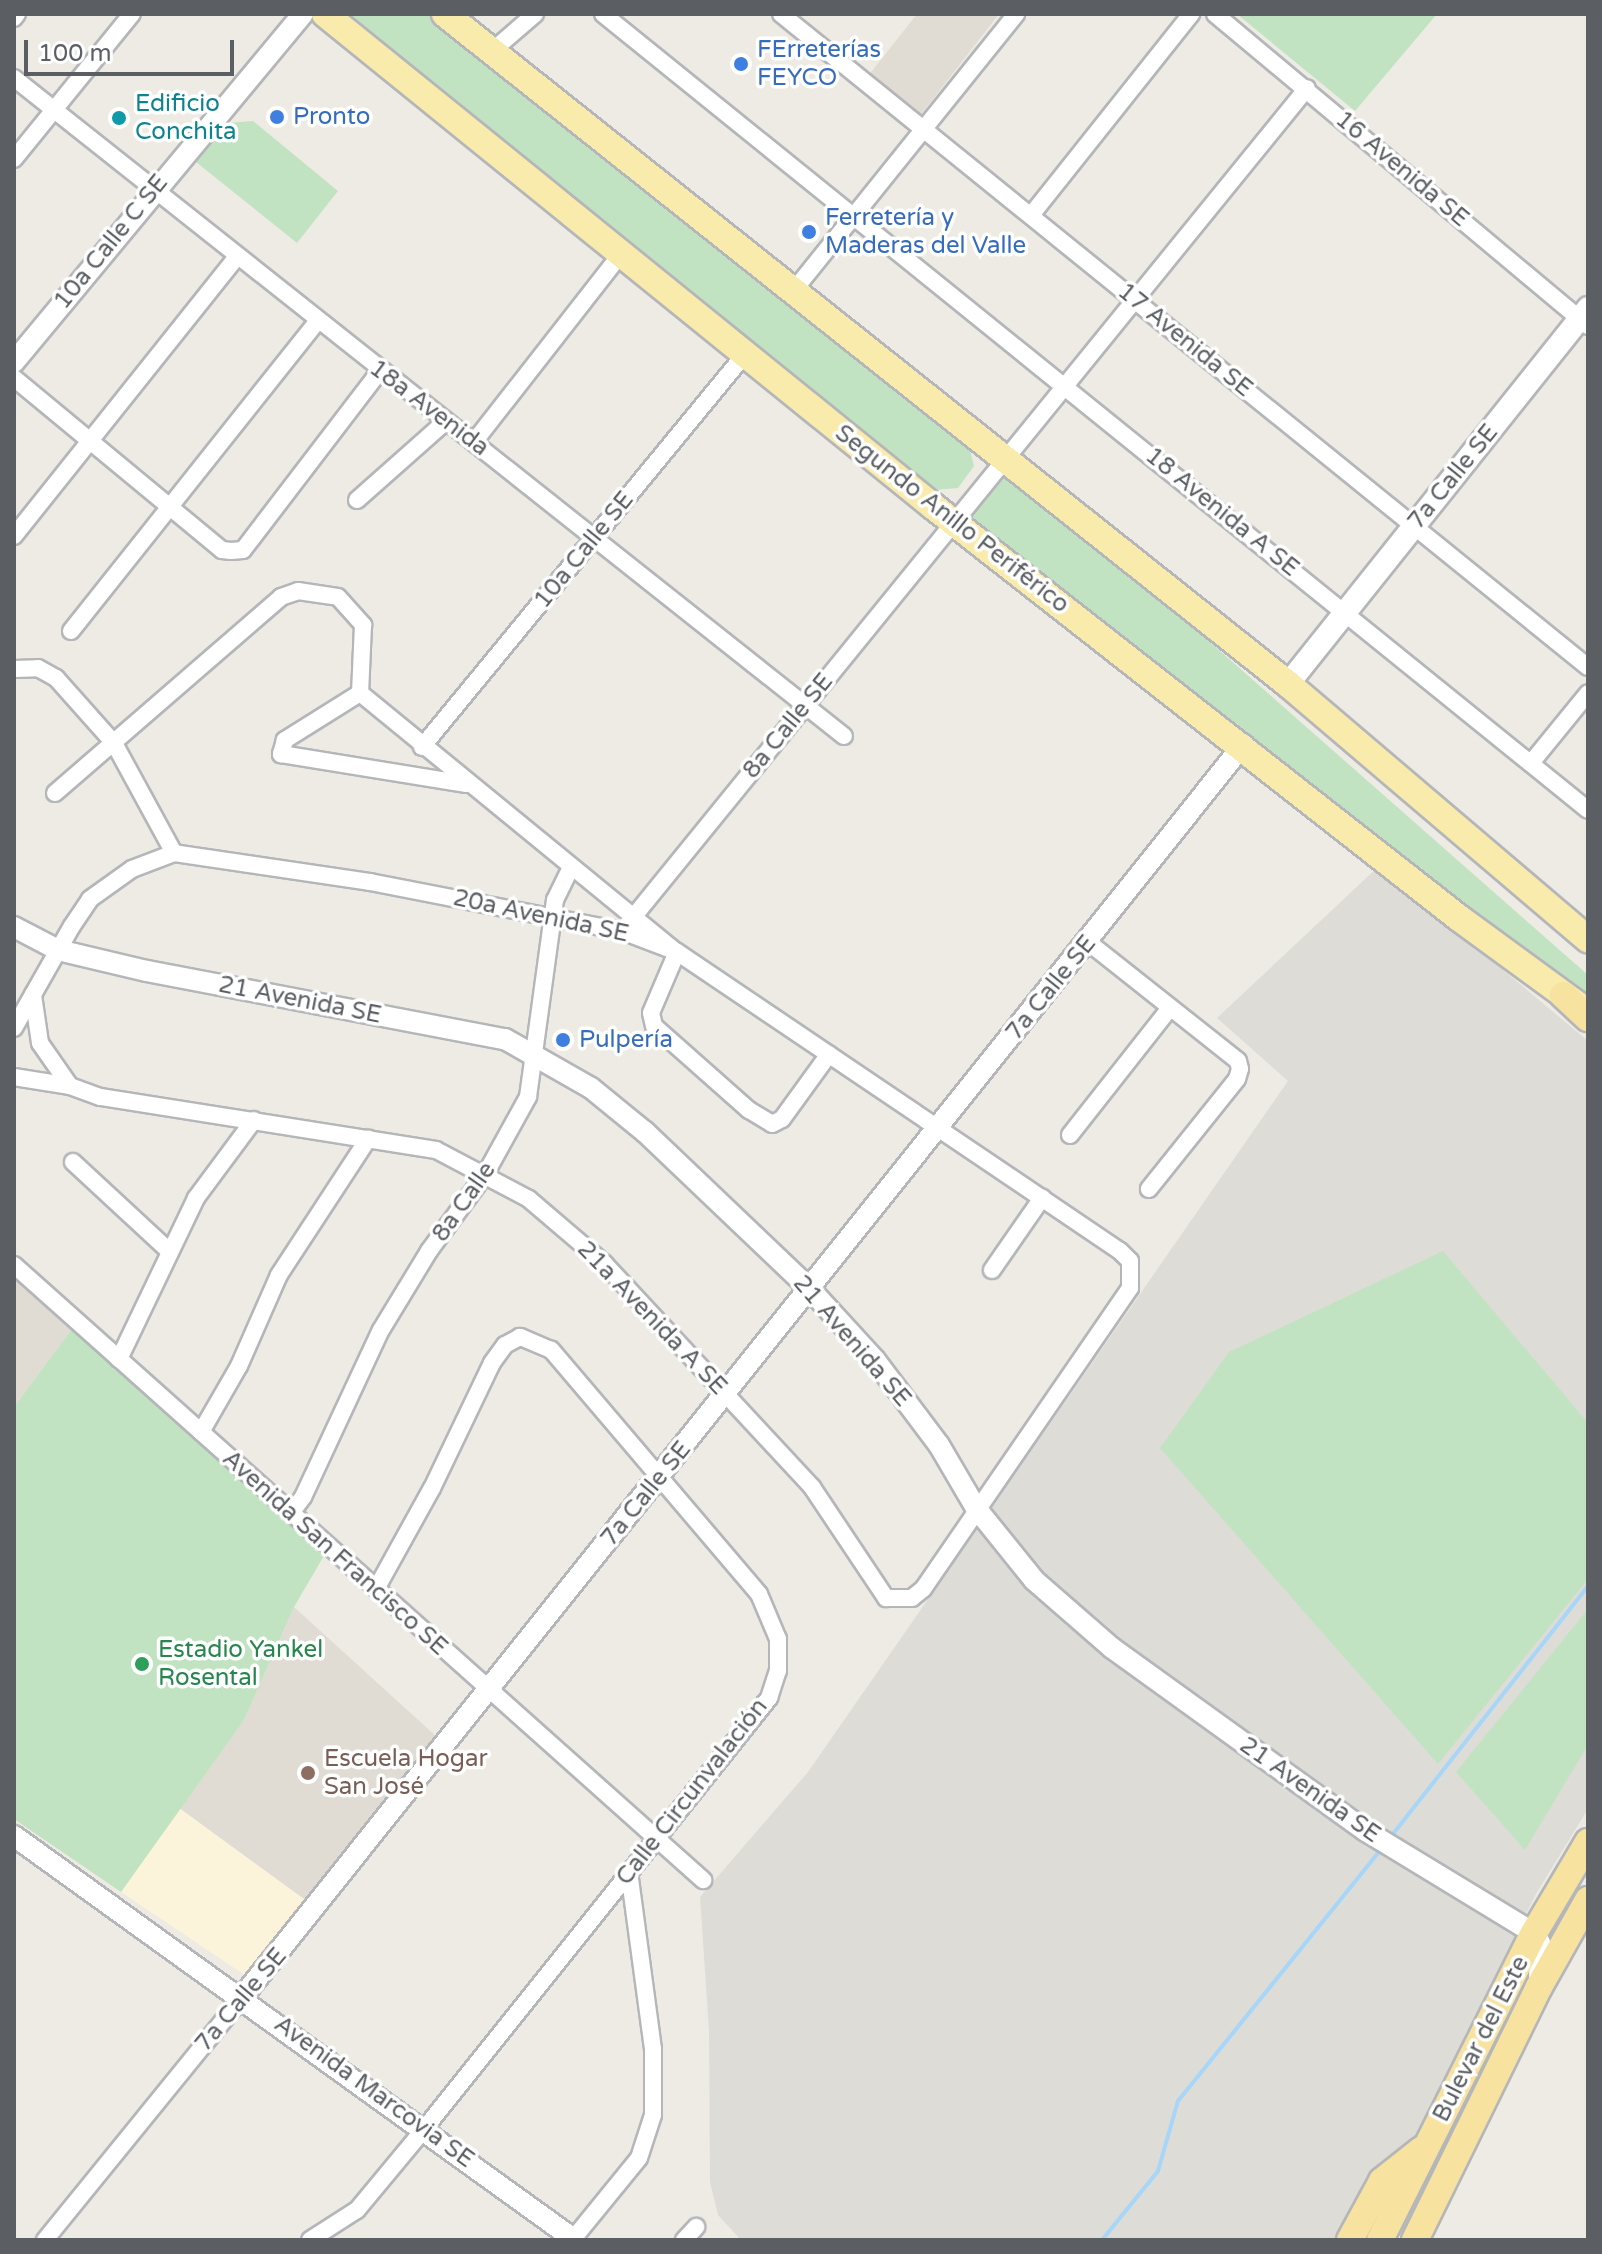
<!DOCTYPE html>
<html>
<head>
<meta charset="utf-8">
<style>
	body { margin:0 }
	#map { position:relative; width:1602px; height:2254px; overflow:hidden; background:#edebe3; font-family:"Varela Round",sans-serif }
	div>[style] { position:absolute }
	.commercial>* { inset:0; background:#fbf3da }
	.industrial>* { inset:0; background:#dedcd7 }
	.education>* { inset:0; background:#e0dcd4 }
	.green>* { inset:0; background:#c2e3c1 }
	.stream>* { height:4px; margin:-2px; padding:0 2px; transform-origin:2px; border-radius:2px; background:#a7d6f8 }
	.roads { filter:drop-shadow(2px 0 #b4b6b9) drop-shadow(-2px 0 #b4b6b9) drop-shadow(0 2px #b4b6b9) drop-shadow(0 -2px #b4b6b9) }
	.minor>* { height:16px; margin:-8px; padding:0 8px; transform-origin:8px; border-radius:8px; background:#fff }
	.tertiary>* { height:20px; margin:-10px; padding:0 10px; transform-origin:10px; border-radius:10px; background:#fff }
	.secondary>* { height:22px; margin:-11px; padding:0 11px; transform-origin:11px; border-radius:11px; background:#fff }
	.primary>* { height:26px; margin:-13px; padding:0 13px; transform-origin:13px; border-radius:13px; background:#f9ebac }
	.trunk>* { height:26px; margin:-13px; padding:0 13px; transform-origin:13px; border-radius:13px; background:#f7e29f }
	.dots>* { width:22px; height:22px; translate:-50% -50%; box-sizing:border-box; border:4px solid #fff; border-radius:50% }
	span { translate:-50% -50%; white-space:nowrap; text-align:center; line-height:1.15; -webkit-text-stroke:7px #fff; paint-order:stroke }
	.shop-label { font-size:24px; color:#366cbe }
	.left { translate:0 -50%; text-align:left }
	.culture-label { font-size:24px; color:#0d838f }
	.street-label { font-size:24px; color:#5b5f63 }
	.leisure-label { font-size:24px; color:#27864d }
	.education-label { font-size:24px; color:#785e54 }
	.frame { position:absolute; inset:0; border:16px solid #5b5f63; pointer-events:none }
	.scale { position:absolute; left:24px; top:40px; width:210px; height:36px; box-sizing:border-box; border:4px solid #5b5f63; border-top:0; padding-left:10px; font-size:24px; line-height:28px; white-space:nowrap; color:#5b5f63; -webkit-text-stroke:6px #fff; paint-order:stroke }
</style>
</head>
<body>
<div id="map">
	<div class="commercial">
		<div style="clip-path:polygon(178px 1807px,311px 1904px,246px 1976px,121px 1892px)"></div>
	</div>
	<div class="industrial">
		<div style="clip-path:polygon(1379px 866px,1588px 1041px,1588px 1809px,1536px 1894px,1365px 2240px,741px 2240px,718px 2215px,710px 2182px,709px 2030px,700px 1897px,808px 1772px,1288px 1081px,1217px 1018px)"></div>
	</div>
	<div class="education">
		<div style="clip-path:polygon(917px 14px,999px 14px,919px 117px,868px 76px)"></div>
		<div style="clip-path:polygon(14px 1274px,74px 1326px,14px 1407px)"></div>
		<div style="clip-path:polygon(294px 1607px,438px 1738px,311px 1904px,178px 1807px,244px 1720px)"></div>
	</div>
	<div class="green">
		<div style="clip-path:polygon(348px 14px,427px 14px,969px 446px,974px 466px,958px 488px,934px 490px)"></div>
		<div style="clip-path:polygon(1237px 14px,1437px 14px,1355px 111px)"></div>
		<div style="clip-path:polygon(253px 121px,338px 191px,297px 243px,196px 162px,227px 123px)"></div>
		<div style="clip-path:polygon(1011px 467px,1588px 975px,1588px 1001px,1446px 905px,965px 520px)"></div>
		<div style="clip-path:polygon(1443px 1251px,1588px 1423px,1588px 1579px,1438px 1764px,1160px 1448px,1229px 1352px)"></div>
		<div style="clip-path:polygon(74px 1326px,325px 1554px,294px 1607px,244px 1720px,121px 1892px,14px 1819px,14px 1407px)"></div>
		<div style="clip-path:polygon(1588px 1609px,1588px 1745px,1525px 1850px,1456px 1772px)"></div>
	</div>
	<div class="stream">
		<div style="left:1389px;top:1839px;width:322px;rotate:-51.8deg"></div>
		<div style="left:1102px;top:2240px;width:89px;rotate:-50.9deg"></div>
		<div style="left:1158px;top:2171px;width:73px;rotate:-74.1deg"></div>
		<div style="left:1178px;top:2101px;width:324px;rotate:-51.1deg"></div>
	</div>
	<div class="roads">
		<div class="minor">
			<div style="left:603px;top:14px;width:1266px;rotate:38.94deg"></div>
			<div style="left:781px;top:14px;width:1038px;rotate:38.98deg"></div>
			<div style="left:1215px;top:14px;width:486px;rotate:39.9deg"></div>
			<div style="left:14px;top:18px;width:5px;rotate:-53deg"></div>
			<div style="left:491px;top:52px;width:58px;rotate:-40.8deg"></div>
			<div style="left:14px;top:78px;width:1059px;rotate:38.41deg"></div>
			<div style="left:14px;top:159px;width:187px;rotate:-50.9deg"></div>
			<div style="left:1032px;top:214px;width:256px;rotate:-51.5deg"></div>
			<div style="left:795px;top:289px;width:353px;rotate:-51.2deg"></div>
			<div style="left:14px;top:378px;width:270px;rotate:39.6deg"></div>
			<div style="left:222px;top:550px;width:9px;rotate:6deg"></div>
			<div style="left:231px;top:551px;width:12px;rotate:-5deg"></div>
			<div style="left:243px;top:550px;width:225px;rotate:-52.6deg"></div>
			<div style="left:474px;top:442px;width:239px;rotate:-52deg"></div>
			<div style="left:357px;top:500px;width:118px;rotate:-41.6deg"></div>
			<div style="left:14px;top:536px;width:356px;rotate:-51.4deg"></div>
			<div style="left:71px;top:631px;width:395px;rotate:-51.5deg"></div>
			<div style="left:14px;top:669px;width:24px;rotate:-2deg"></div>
			<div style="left:38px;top:668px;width:21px;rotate:29deg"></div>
			<div style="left:56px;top:678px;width:87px;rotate:48.3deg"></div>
			<div style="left:114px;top:743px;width:125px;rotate:61.4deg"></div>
			<div style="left:360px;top:693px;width:409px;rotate:39.3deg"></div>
			<div style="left:677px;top:952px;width:66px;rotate:113.1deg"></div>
			<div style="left:651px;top:1013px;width:13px;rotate:77deg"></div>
			<div style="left:654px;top:1026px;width:127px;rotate:41.5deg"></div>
			<div style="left:749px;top:1110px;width:27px;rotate:31deg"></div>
			<div style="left:772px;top:1124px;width:11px;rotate:-27deg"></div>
			<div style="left:782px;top:1119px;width:80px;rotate:-54.1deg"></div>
			<div style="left:360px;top:693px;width:89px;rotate:147.9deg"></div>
			<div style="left:285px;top:740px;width:15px;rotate:106deg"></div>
			<div style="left:281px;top:754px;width:188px;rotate:9.2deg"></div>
			<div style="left:422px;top:747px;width:509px;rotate:-50.58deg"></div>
			<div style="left:1531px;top:763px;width:90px;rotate:-50.8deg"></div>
			<div style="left:55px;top:793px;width:299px;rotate:-40.9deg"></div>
			<div style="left:281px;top:597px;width:18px;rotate:-19deg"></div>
			<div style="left:298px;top:591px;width:40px;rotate:8.5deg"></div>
			<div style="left:338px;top:597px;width:38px;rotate:48deg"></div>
			<div style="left:363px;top:625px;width:68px;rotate:92.5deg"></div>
			<div style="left:622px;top:931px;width:1086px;rotate:-50.9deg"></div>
			<div style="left:1088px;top:942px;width:191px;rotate:38.4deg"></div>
			<div style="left:1238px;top:1061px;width:8px;rotate:76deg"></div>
			<div style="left:1240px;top:1069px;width:10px;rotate:107deg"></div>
			<div style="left:1237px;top:1079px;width:141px;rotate:128.7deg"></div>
			<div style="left:14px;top:1028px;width:117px;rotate:-60.4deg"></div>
			<div style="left:72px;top:926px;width:32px;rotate:-56deg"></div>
			<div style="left:90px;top:899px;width:52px;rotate:-35.5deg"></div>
			<div style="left:132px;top:869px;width:45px;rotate:-20.9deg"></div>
			<div style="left:174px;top:853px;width:198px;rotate:8.4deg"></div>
			<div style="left:370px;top:882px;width:257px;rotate:11deg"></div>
			<div style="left:622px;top:931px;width:59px;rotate:20.9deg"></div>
			<div style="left:677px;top:952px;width:534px;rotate:34.02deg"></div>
			<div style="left:1120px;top:1251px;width:14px;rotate:45deg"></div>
			<div style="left:1130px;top:1261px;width:27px;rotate:90deg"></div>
			<div style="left:1130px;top:1288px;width:365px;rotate:124.5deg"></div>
			<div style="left:923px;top:1589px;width:14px;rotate:141deg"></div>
			<div style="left:912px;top:1598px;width:26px;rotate:180deg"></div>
			<div style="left:886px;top:1598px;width:133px;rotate:-123.7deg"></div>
			<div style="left:812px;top:1487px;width:304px;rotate:-132.9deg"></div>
			<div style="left:605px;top:1264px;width:100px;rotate:-139.5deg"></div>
			<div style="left:529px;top:1199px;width:105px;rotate:-152.2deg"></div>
			<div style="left:436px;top:1150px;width:340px;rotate:-171deg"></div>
			<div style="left:100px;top:1097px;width:32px;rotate:-160deg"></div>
			<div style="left:70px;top:1086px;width:52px;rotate:-124.9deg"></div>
			<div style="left:40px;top:1043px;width:49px;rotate:-98.3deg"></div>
			<div style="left:14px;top:1077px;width:57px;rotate:9.1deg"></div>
			<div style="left:1070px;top:1135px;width:162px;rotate:-51.8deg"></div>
			<div style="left:73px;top:1162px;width:129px;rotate:42.8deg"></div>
			<div style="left:14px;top:1265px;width:924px;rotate:41.75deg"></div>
			<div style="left:992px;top:1270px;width:88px;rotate:-55.2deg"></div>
			<div style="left:119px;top:1359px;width:178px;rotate:-64.4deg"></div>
			<div style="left:196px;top:1198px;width:97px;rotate:-53.4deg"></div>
			<div style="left:201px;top:1432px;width:76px;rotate:-60.1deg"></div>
			<div style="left:239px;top:1366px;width:99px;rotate:-66.3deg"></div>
			<div style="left:279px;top:1275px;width:163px;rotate:-56.8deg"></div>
			<div style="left:291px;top:1513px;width:20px;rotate:-53deg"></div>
			<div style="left:303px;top:1497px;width:184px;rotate:-65deg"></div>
			<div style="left:381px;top:1330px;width:92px;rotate:-58.7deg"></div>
			<div style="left:429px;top:1251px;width:97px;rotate:-53.8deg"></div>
			<div style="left:486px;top:1173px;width:87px;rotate:-61.1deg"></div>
			<div style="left:528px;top:1097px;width:199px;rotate:-82.2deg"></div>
			<div style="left:555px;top:900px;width:34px;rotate:-64deg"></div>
			<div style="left:573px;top:2239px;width:104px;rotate:-50.8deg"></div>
			<div style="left:639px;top:2158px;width:45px;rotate:-72deg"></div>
			<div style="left:653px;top:2115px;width:66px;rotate:-90deg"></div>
			<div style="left:653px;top:2049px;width:179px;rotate:-97.7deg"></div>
			<div style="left:45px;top:2240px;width:314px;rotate:-50.9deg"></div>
			<div style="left:310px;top:2240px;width:56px;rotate:-32.6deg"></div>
			<div style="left:357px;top:2210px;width:107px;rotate:-50.3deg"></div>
			<div style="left:425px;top:2128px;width:551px;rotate:-51.34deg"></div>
			<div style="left:769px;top:1698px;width:28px;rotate:-72deg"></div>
			<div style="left:778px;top:1671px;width:32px;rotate:-90deg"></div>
			<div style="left:778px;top:1639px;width:49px;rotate:-112.9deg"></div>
			<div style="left:759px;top:1594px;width:321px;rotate:-130.4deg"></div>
			<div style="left:551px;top:1350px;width:34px;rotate:-157deg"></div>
			<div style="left:520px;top:1337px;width:17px;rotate:152deg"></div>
			<div style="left:505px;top:1345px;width:22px;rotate:126deg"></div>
			<div style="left:492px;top:1363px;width:139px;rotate:115.6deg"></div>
			<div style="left:432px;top:1488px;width:115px;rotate:119deg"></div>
			<div style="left:684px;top:2240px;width:18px;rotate:-47deg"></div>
		</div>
		<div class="tertiary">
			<div style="left:14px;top:362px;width:452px;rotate:-50.3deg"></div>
			<div style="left:14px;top:927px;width:50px;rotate:27.6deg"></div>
			<div style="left:58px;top:950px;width:91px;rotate:13.3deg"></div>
			<div style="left:147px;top:971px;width:364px;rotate:10.8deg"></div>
			<div style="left:505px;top:1039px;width:99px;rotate:29.7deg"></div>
			<div style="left:591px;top:1088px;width:70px;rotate:39.2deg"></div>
			<div style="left:645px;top:1132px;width:226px;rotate:43.6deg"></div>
			<div style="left:809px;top:1288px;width:98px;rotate:47.5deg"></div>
			<div style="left:875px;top:1360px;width:106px;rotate:53deg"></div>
			<div style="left:939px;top:1445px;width:73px;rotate:59.6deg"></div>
			<div style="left:976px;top:1508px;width:92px;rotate:51.1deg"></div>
			<div style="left:1034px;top:1580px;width:103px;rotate:41.1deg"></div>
			<div style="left:1112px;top:1648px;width:313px;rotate:35.8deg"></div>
			<div style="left:1366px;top:1831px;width:197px;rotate:31.3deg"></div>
			<div style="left:1534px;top:1933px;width:12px;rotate:59deg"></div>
			<div style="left:1540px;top:1943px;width:41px;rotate:91.4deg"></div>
			<div style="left:14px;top:1836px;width:691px;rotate:35.76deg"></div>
			<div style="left:243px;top:1996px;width:1602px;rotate:-51.36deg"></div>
		</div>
		<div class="secondary">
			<div style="left:1288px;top:684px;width:481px;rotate:-51.4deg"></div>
		</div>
		<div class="primary">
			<div style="left:325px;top:14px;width:784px;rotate:38.99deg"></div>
			<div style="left:934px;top:507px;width:667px;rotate:38.06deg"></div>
			<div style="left:1459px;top:918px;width:152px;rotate:36.2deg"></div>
			<div style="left:445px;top:14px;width:1077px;rotate:38.48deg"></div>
			<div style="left:1288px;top:684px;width:394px;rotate:40.4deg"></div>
		</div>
		<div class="trunk">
			<div style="left:1563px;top:995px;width:34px;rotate:43deg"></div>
			<div style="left:1350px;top:2240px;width:67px;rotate:-61.5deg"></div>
			<div style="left:1382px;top:2181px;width:50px;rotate:-38.5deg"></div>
			<div style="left:1380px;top:2240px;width:343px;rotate:-63.4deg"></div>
			<div style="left:1534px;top:1933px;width:106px;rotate:-59.3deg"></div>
			<div style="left:1415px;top:2240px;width:282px;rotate:-63.9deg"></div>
			<div style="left:1539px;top:1987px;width:100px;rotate:-60.6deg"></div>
		</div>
	</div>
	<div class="dots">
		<div style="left:741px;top:64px;background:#3f7fe0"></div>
		<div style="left:277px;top:117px;background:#3f7fe0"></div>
		<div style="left:119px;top:118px;background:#0f9aa8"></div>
		<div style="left:809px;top:232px;background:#3f7fe0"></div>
		<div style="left:563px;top:1040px;background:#3f7fe0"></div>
		<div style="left:142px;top:1664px;background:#2e9e5b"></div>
		<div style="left:308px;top:1773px;background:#8d6e63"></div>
	</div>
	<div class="shop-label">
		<span class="left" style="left:757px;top:64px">FErreterías<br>FEYCO</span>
		<span class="left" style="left:293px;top:117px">Pronto</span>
		<span class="left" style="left:825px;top:232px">Ferretería y<br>Maderas del Valle</span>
		<span class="left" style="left:579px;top:1040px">Pulpería</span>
	</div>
	<div class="culture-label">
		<span class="left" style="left:135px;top:118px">Edificio<br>Conchita</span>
	</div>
	<div class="street-label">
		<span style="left:1402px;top:169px;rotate:40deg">16 Avenida SE</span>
		<span style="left:111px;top:242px;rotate:-51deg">10a Calle C SE</span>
		<span style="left:1185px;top:340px;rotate:39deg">17 Avenida SE</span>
		<span style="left:429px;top:408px;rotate:37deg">18a Avenida</span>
		<span style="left:1453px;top:477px;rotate:-51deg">7a Calle SE</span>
		<span style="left:1222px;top:512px;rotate:39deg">18 Avenida A SE</span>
		<span style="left:952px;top:519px;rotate:38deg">Segundo Anillo Periférico</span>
		<span style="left:584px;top:550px;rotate:-51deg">10a Calle SE</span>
		<span style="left:788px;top:726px;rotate:-51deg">8a Calle SE</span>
		<span style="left:541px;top:916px;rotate:12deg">20a Avenida SE</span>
		<span style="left:1051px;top:988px;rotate:-51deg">7a Calle SE</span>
		<span style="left:300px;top:1000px;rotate:11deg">21 Avenida SE</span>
		<span style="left:464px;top:1202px;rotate:-55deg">8a Calle</span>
		<span style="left:652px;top:1318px;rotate:46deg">21a Avenida A SE</span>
		<span style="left:852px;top:1341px;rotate:49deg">21 Avenida SE</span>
		<span style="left:646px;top:1494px;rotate:-51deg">7a Calle SE</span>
		<span style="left:335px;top:1553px;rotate:42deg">Avenida San Francisco SE</span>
		<span style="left:1310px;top:1790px;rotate:35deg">21 Avenida SE</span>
		<span style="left:692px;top:1792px;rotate:-52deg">Calle Circunvalación</span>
		<span style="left:241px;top:2000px;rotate:-50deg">7a Calle SE</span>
		<span style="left:1481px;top:2039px;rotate:-63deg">Bulevar del Este</span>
		<span style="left:374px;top:2092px;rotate:36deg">Avenida Marcovia SE</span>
	</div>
	<div class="leisure-label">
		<span class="left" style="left:158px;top:1664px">Estadio Yankel<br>Rosental</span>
	</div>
	<div class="education-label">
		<span class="left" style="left:324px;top:1773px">Escuela Hogar<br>San José</span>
	</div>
	<div class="frame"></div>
	<div class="scale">100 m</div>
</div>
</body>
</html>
